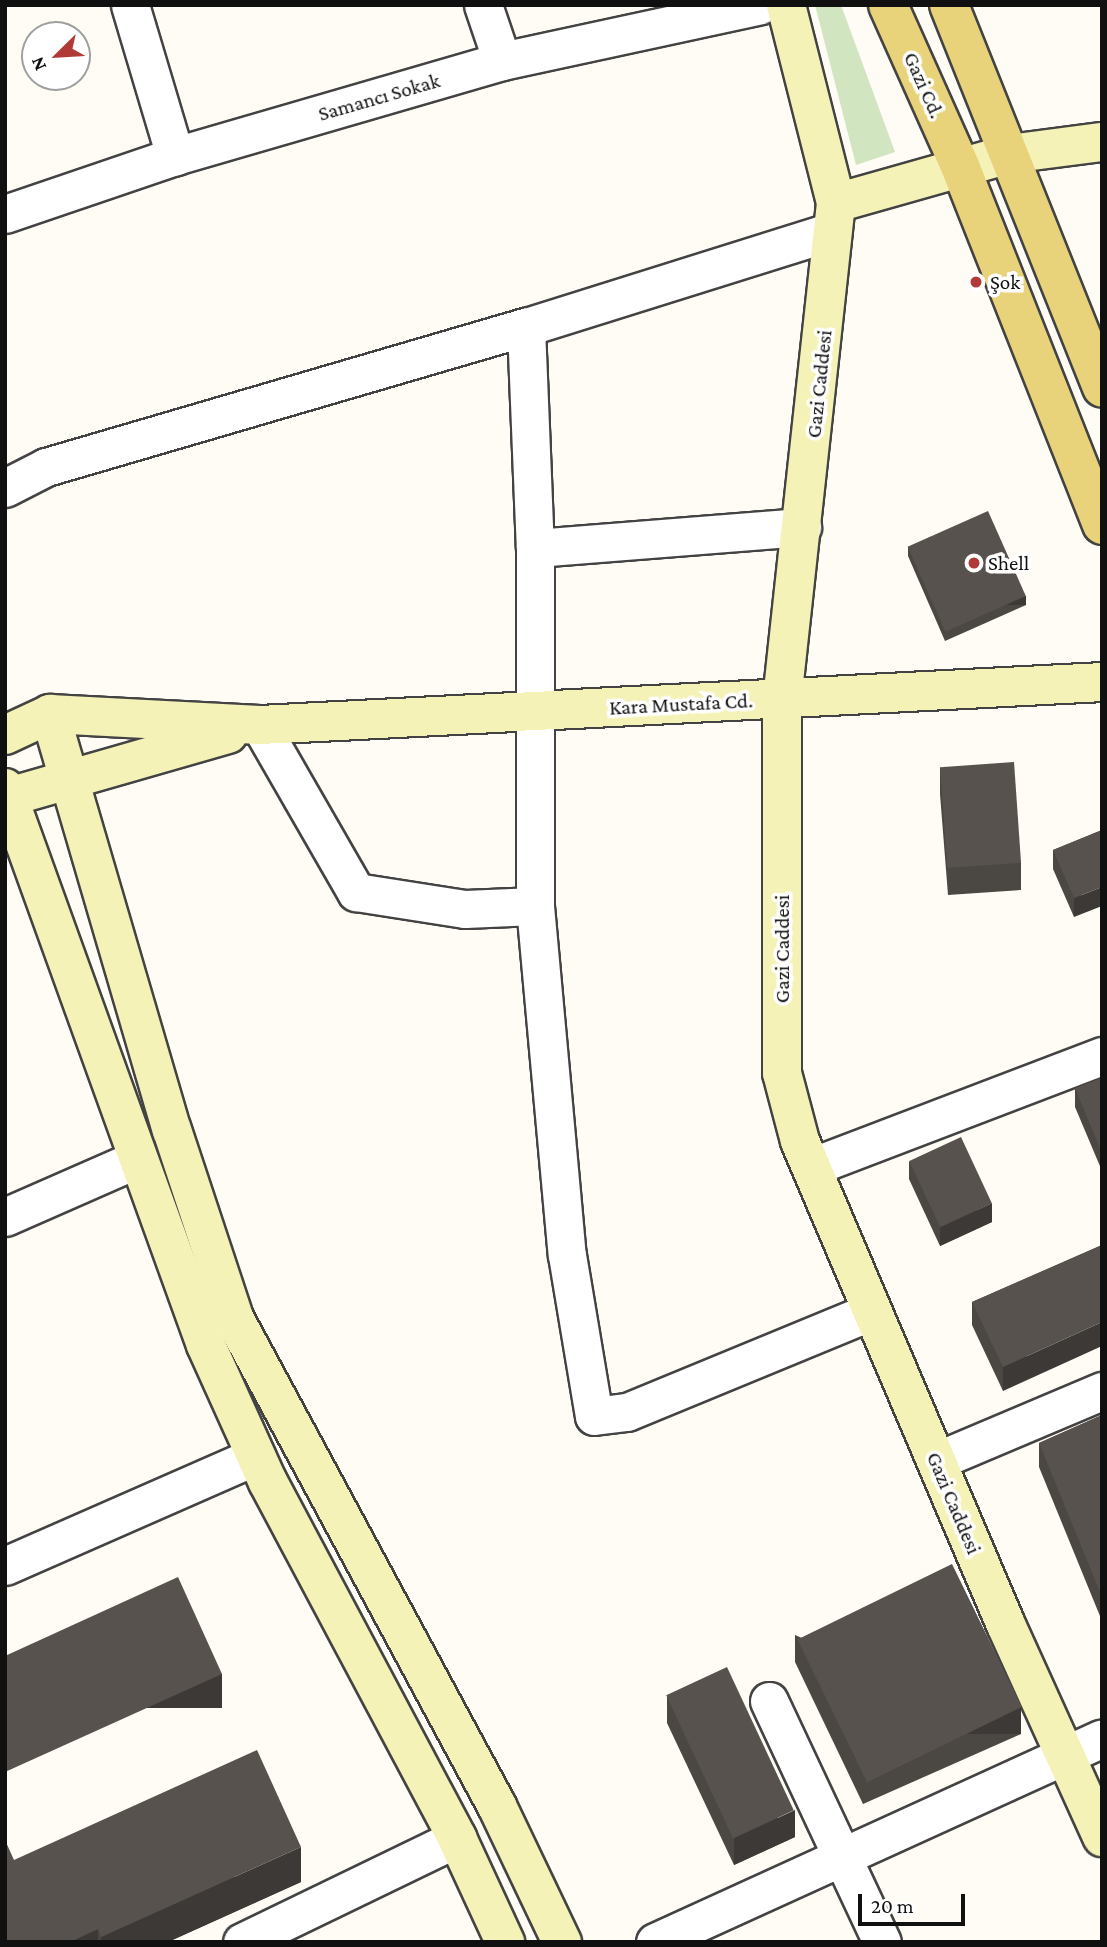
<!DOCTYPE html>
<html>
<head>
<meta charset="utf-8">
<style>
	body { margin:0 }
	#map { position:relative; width:1107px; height:1947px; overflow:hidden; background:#fefcf4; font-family:"Crimson Pro",serif }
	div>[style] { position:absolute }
	.green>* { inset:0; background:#d1e5c1 }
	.roads { filter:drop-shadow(2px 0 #434343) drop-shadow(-2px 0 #434343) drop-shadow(0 2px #434343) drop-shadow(0 -2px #434343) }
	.street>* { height:37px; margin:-18.5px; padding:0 18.5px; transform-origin:18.5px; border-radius:18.5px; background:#fff }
	.secondary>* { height:38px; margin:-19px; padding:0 19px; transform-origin:19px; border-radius:19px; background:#f5f2b7 }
	.primary>* { height:38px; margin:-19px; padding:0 19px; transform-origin:19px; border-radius:19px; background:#e8d37a }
	.wall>* { inset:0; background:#4b4742 }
	.shaded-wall>* { inset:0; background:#3d3936; transform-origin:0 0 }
	.building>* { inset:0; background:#57524d; transform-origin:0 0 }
	.dots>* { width:19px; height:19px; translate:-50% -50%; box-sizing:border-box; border:4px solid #fff; border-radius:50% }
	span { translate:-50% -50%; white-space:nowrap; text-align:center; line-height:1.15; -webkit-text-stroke:7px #fff; paint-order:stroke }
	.street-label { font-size:21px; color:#101010 }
	.poi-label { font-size:21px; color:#101010 }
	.left { translate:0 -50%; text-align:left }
	.frame { position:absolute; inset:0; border:7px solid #101010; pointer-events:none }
	.north { position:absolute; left:21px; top:21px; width:70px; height:70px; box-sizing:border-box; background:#fff; border:2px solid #9f9f9f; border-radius:50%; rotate:246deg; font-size:19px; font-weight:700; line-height:28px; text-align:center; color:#101010 }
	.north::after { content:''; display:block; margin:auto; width:24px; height:32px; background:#af3a38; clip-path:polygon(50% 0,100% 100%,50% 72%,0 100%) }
	.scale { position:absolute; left:858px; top:1894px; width:107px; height:32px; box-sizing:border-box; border:4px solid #101010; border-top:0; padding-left:9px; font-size:21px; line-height:24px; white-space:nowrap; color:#101010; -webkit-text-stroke:5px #fff; paint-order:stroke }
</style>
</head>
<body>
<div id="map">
	<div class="green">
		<div style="clip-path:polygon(815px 5px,841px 5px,895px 152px,856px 165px)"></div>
	</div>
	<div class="roads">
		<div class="street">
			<div style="left:130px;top:5px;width:158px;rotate:73.4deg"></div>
			<div style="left:483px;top:5px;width:59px;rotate:71.3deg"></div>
			<div style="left:5px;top:214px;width:180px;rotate:-18.8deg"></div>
			<div style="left:175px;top:156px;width:341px;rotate:-16.2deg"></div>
			<div style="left:502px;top:61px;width:264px;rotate:-12.2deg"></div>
			<div style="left:526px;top:327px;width:221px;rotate:87.7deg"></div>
			<div style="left:535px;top:548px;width:358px;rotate:90deg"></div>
			<div style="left:535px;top:906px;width:350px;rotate:84.8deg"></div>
			<div style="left:567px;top:1255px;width:163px;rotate:80.5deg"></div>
			<div style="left:594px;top:1416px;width:33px;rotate:-7deg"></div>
			<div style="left:627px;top:1412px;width:265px;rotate:-22.4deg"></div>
			<div style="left:5px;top:488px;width:46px;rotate:-27.1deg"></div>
			<div style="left:46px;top:467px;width:500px;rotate:-16.3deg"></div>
			<div style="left:526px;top:327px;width:321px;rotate:-17.4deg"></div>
			<div style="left:535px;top:548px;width:268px;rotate:-4.5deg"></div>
			<div style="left:260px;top:725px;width:193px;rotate:60.1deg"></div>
			<div style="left:356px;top:892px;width:110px;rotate:8.9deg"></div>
			<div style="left:465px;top:909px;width:70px;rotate:-2.5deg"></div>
			<div style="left:811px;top:1167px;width:311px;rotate:-20.9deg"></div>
			<div style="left:5px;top:1217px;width:144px;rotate:-23.7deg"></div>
			<div style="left:936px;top:1461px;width:180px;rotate:-22.9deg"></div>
			<div style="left:5px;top:1566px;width:274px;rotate:-23.7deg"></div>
			<div style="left:769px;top:1701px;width:266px;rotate:64.9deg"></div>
			<div style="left:242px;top:1942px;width:239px;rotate:-25.8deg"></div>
			<div style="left:655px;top:1942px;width:491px;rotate:-24.5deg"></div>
		</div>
		<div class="secondary">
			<div style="left:786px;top:5px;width:204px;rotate:75.8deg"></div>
			<div style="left:836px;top:203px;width:498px;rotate:96.2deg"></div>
			<div style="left:782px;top:698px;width:375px;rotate:90deg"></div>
			<div style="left:782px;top:1073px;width:70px;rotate:75.2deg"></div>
			<div style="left:800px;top:1141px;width:526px;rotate:66.94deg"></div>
			<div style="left:1006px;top:1625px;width:233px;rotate:65.6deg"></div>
			<div style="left:836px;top:203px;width:180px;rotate:-15.8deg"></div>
			<div style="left:1009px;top:154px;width:94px;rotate:-7.4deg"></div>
			<div style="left:50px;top:714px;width:434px;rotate:73.7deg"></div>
			<div style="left:172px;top:1130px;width:198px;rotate:71.7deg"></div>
			<div style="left:234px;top:1318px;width:554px;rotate:61.68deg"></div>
			<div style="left:497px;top:1806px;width:151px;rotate:64.5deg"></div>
			<div style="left:5px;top:735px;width:50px;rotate:-25deg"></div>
			<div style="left:50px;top:714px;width:210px;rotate:3deg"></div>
			<div style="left:260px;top:725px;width:843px;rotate:-2.92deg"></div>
			<div style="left:5px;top:788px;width:592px;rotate:70.16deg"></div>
			<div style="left:206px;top:1345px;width:150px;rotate:65.7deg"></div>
			<div style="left:268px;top:1482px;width:403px;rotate:62deg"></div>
			<div style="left:457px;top:1838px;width:115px;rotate:65.2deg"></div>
			<div style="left:5px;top:798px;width:232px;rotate:-16deg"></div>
		</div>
		<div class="primary">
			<div style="left:888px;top:5px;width:176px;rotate:65.9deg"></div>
			<div style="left:960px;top:166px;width:386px;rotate:68.4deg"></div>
			<div style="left:949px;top:5px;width:412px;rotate:68.2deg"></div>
		</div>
	</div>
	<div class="wall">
		<div style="clip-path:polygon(908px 547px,1026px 605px,945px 641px,908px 556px)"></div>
		<div style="clip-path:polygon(940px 767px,1021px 863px,1021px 890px,948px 895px,940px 794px)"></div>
		<div style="clip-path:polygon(1102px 830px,1074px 917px,1053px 869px,1053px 850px)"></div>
		<div style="clip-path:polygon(1102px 1078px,1102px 1171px,1075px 1107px,1075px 1088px)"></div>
		<div style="clip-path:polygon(909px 1161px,992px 1222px,940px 1246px,909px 1179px)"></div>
		<div style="clip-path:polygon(1102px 1245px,1003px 1391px,972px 1325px,972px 1302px)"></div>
		<div style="clip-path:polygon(1102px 1415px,1102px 1621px,1039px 1467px,1039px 1443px)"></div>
		<div style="clip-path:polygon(795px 1635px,1021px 1734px,863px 1804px,795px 1662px)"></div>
		<div style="clip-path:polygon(667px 1696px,795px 1837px,734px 1865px,667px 1723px)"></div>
		<div style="clip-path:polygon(14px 1860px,301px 1882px,168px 1942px,5px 1942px)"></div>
	</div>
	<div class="shaded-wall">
		<div style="left:1026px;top:596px;width:9px;height:89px;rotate:90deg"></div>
		<div style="clip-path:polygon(1102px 887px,1102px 906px,1074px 917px,1074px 898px)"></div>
		<div style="clip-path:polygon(992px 1203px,992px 1222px,940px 1246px,940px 1227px)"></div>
		<div style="clip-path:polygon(1102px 1322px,1102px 1346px,1003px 1391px,1003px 1367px)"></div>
		<div style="left:222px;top:1674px;width:34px;height:238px;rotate:90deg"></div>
		<div style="left:1021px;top:1707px;width:27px;height:173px;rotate:90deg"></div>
		<div style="clip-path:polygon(795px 1810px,795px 1837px,734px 1865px,734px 1838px)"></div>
		<div style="clip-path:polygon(301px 1847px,301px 1882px,168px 1942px,101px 1942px,101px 1937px)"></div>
		<div style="clip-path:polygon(98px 1929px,98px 1942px,70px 1942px)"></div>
	</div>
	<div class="building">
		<div style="left:988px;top:511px;width:93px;height:88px;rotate:66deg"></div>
		<div style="left:1014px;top:762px;width:101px;height:74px;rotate:86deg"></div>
		<div style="clip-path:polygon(1102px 830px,1102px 887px,1074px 898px,1053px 850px)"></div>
		<div style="clip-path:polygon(1102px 1078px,1102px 1153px,1075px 1088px)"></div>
		<div style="left:961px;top:1137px;width:73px;height:57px;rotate:65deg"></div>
		<div style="clip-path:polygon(1102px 1245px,1102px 1322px,1003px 1367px,972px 1302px)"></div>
		<div style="clip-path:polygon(1102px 1415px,1102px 1597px,1039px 1443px)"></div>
		<div style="left:952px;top:1564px;width:159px;height:172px;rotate:64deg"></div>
		<div style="clip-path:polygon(178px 1577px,222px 1674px,5px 1772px,5px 1656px)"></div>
		<div style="left:727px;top:1667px;width:158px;height:67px;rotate:65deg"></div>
		<div style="clip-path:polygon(257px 1750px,301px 1847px,101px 1937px,98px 1929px,70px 1942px,5px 1942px,5px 1840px,14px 1860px)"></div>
	</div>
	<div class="dots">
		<div style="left:976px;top:282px;background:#af3a38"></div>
		<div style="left:974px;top:563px;background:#af3a38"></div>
	</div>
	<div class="street-label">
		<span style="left:924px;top:85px;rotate:66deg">Gazi Cd.</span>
		<span style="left:379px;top:97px;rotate:-16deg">Samancı Sokak</span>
		<span style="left:819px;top:384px;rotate:-84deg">Gazi Caddesi</span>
		<span style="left:681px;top:704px;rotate:-3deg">Kara Mustafa Cd.</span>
		<span style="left:782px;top:949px;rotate:-90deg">Gazi Caddesi</span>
		<span style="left:954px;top:1503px;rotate:67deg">Gazi Caddesi</span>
	</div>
	<div class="poi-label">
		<span class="left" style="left:990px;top:282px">Şok</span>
		<span class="left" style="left:988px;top:563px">Shell</span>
	</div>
	<div class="frame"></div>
	<div class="north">N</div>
	<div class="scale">20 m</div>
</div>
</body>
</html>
